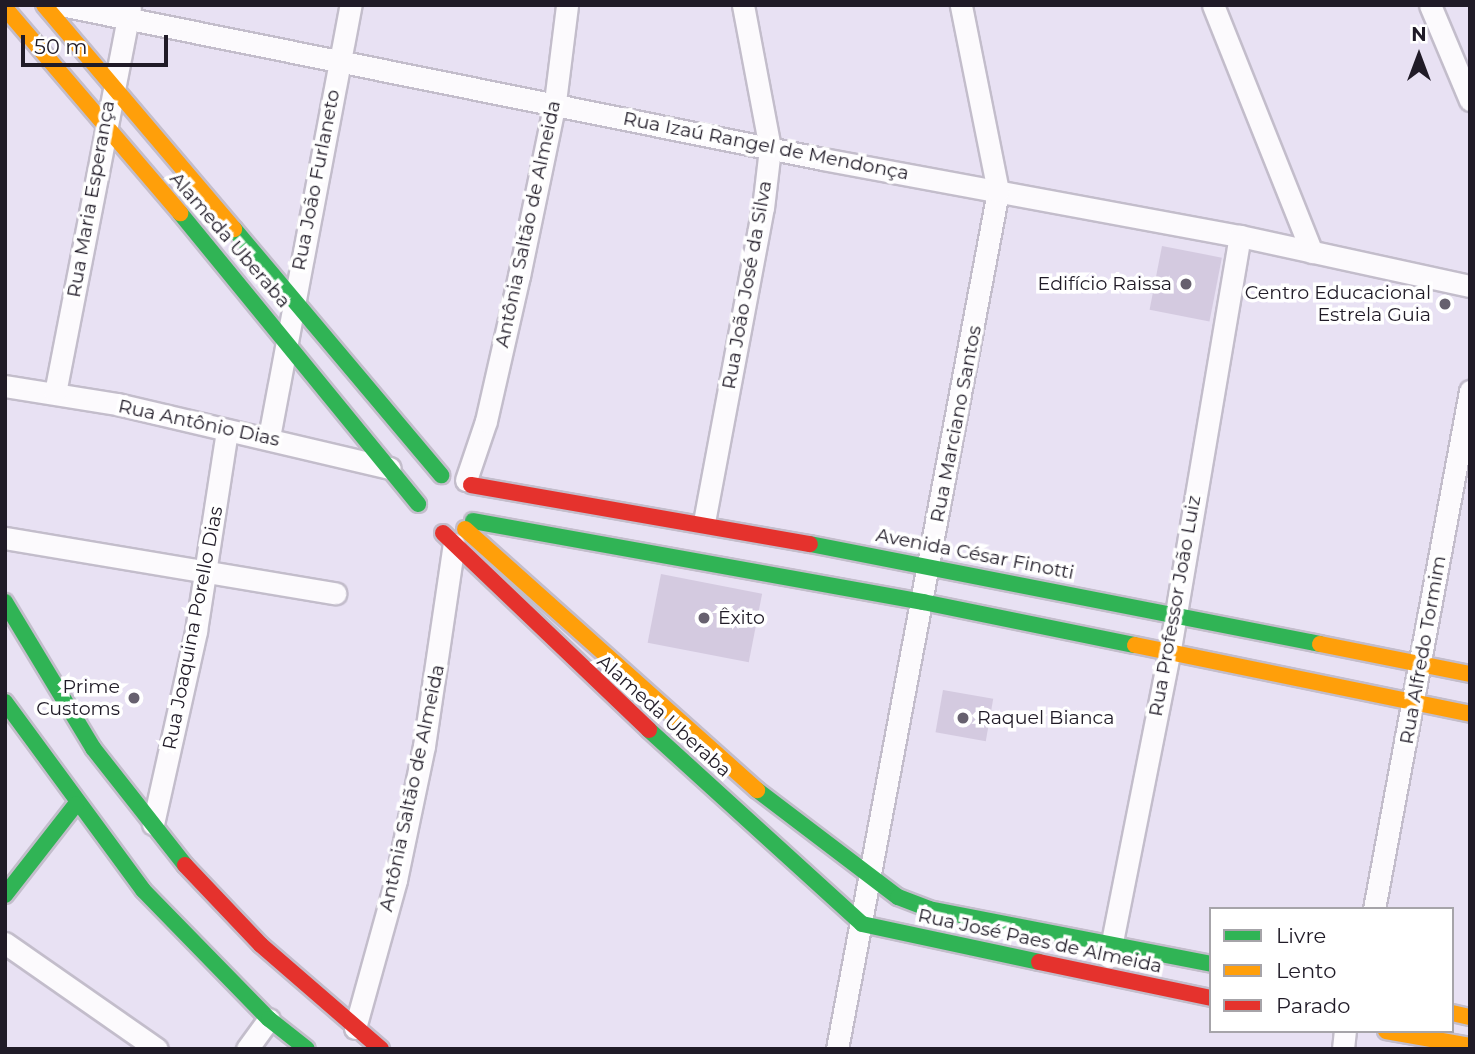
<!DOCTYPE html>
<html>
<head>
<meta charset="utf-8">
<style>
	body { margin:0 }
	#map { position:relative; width:1475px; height:1054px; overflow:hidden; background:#e8e1f3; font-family:Montserrat,sans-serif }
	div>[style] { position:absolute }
	.building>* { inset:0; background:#d4cae0; transform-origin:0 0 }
	.roads { filter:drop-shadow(2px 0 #c3bdcb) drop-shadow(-2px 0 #c3bdcb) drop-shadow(0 2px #c3bdcb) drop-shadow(0 -2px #c3bdcb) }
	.street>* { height:21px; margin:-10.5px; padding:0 10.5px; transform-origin:10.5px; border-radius:10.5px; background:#fcfafd }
	.fast>* { height:16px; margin:-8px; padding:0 8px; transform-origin:8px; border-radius:8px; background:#30b455 }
	.slow>* { height:16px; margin:-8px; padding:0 8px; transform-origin:8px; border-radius:8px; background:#ff9f0a }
	.jam>* { height:16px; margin:-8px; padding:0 8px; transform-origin:8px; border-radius:8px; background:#e5322d }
	.dots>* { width:19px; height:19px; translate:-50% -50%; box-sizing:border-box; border:4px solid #fff; border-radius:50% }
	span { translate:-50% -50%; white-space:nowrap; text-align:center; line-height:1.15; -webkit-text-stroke:7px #fff; paint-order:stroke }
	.street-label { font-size:19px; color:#201b27 }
	.poi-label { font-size:19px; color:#201b27 }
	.right { translate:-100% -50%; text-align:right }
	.left { translate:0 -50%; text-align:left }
	.frame { position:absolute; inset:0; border:7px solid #201b27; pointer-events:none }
	.legend { position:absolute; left:1209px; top:907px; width:245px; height:126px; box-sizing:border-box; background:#fff; border:2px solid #a6a4a9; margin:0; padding:9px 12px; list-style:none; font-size:21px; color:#201b27 }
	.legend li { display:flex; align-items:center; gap:14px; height:35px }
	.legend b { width:35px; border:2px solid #a6a4a9 }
	.north { position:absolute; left:1384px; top:21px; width:70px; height:70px; -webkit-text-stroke:5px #fff; paint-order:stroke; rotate:0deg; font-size:19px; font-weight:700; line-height:28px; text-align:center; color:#201b27 }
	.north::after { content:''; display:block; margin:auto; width:24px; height:32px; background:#201b27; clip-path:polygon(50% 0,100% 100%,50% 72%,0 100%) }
	.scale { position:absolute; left:21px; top:35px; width:147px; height:32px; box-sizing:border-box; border:4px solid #201b27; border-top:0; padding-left:9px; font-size:21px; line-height:24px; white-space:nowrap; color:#201b27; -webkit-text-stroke:5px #fff; paint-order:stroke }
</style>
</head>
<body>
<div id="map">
	<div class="building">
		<div style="left:1162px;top:246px;width:61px;height:65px;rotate:11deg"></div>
		<div style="left:661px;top:574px;width:103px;height:70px;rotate:11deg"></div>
		<div style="left:943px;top:690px;width:51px;height:43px;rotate:10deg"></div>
	</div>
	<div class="roads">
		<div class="street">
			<div style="left:61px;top:5px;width:777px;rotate:11.43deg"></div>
			<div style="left:823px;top:159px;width:424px;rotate:10.5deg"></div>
			<div style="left:1240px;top:236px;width:235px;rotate:12.3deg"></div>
			<div style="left:1213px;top:5px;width:266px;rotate:68.2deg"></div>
			<div style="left:1430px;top:5px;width:103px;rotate:67.2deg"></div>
			<div style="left:5px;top:386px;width:113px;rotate:9.1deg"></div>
			<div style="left:117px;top:404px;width:280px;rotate:13.2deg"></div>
			<div style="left:55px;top:393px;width:393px;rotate:-79deg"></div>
			<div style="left:269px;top:437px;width:440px;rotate:-79.3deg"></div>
			<div style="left:466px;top:480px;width:62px;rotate:-71.3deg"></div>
			<div style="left:486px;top:421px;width:149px;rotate:-77.2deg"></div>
			<div style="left:519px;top:276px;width:178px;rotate:-78.3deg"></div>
			<div style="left:555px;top:102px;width:98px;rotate:-82.9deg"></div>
			<div style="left:704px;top:522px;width:319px;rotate:-79.4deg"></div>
			<div style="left:763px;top:208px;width:60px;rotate:-83.3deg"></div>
			<div style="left:770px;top:148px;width:146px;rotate:-100.7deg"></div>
			<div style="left:5px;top:538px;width:335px;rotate:9.5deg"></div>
			<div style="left:153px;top:824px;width:198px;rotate:-77.4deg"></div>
			<div style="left:196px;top:631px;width:202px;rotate:-81.2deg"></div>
			<div style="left:1374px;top:909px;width:527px;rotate:-79.5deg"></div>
			<div style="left:5px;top:943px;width:185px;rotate:34.9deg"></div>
			<div style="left:1109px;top:957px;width:314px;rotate:-78.8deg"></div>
			<div style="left:1170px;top:649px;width:419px;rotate:-80.4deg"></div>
			<div style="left:355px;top:1028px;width:154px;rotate:-74.5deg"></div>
			<div style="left:396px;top:880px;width:137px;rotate:-78.2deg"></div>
			<div style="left:424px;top:746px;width:204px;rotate:-81.6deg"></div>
			<div style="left:247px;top:1049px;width:37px;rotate:-54deg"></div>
			<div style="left:837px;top:1049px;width:873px;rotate:-79.37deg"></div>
			<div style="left:998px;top:191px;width:190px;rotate:-101.3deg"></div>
			<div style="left:1343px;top:1049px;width:18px;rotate:-84deg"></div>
		</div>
		<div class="fast">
			<div style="left:180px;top:213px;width:376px;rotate:50.7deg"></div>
			<div style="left:234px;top:229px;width:322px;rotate:49.9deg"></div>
			<div style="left:473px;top:521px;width:457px;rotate:10.2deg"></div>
			<div style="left:923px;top:602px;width:216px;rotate:11.5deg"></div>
			<div style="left:810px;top:544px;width:520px;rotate:11.09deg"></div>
			<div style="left:5px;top:602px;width:170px;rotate:58.9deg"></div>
			<div style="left:93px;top:748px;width:149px;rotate:51.8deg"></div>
			<div style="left:5px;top:702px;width:233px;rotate:53.7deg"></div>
			<div style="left:143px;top:890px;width:180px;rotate:45.7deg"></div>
			<div style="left:269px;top:1019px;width:48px;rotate:38.3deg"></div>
			<div style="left:649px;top:730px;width:288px;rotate:42.3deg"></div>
			<div style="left:862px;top:924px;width:181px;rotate:12.1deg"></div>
			<div style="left:757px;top:790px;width:177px;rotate:37.2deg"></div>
			<div style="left:898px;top:897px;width:33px;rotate:21deg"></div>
			<div style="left:929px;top:909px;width:287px;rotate:11deg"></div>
			<div style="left:5px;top:895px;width:115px;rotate:-52deg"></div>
		</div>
		<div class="slow">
			<div style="left:44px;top:5px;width:294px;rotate:49.7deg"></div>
			<div style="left:5px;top:8px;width:270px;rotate:49.5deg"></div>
			<div style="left:465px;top:529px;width:392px;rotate:41.8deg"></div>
			<div style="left:1320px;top:644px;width:153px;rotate:11.3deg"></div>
			<div style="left:1135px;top:645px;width:342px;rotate:11.6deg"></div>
			<div style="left:1452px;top:1013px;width:18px;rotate:13deg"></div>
			<div style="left:1386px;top:1031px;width:85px;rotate:10.1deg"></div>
		</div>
		<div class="jam">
			<div style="left:471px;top:485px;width:344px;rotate:9.9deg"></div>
			<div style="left:443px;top:533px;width:285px;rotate:43.7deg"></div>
			<div style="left:185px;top:865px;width:110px;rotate:46.5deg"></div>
			<div style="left:261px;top:945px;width:159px;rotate:40.9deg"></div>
			<div style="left:1039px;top:962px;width:176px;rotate:11.8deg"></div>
		</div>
	</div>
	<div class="dots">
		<div style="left:1186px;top:284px;background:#66606e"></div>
		<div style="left:1445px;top:304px;background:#66606e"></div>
		<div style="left:704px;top:618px;background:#66606e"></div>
		<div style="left:134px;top:698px;background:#66606e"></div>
		<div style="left:963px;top:718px;background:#66606e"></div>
	</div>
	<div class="street-label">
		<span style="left:766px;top:146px;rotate:11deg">Rua Izaú Rangel de Mendonça</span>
		<span style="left:316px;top:180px;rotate:-79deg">Rua João Furlaneto</span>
		<span style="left:91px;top:199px;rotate:-80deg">Rua Maria Esperança</span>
		<span style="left:528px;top:224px;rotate:-78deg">Antônia Saltão de Almeida</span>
		<span style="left:230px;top:240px;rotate:49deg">Alameda Uberaba</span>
		<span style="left:747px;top:285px;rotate:-80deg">Rua João José da Silva</span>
		<span style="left:199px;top:423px;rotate:12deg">Rua Antônio Dias</span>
		<span style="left:956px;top:424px;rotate:-79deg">Rua Marciano Santos</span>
		<span style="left:975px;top:554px;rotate:11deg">Avenida César Finotti</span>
		<span style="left:1175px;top:606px;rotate:-80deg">Rua Professor João Luiz</span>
		<span style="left:193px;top:628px;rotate:-79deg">Rua Joaquina Porello Dias</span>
		<span style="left:1423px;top:650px;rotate:-80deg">Rua Alfredo Tormim</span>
		<span style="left:664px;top:716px;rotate:42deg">Alameda Uberaba</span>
		<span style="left:412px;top:788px;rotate:-78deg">Antônia Saltão de Almeida</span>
		<span style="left:1040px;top:941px;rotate:12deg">Rua José Paes de Almeida</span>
	</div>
	<div class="poi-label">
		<span class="right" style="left:1172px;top:284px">Edifício Raissa</span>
		<span class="right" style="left:1431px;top:304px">Centro Educacional<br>Estrela Guia</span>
		<span class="left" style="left:718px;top:618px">Êxito</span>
		<span class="right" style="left:120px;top:698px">Prime<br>Customs</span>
		<span class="left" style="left:977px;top:718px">Raquel Bianca</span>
	</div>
	<div class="frame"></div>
	<ul class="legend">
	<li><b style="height:9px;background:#30b455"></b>Livre</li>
	<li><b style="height:9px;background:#ff9f0a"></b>Lento</li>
	<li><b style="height:9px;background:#e5322d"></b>Parado</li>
	</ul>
	<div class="north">N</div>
	<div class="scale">50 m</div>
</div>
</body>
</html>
